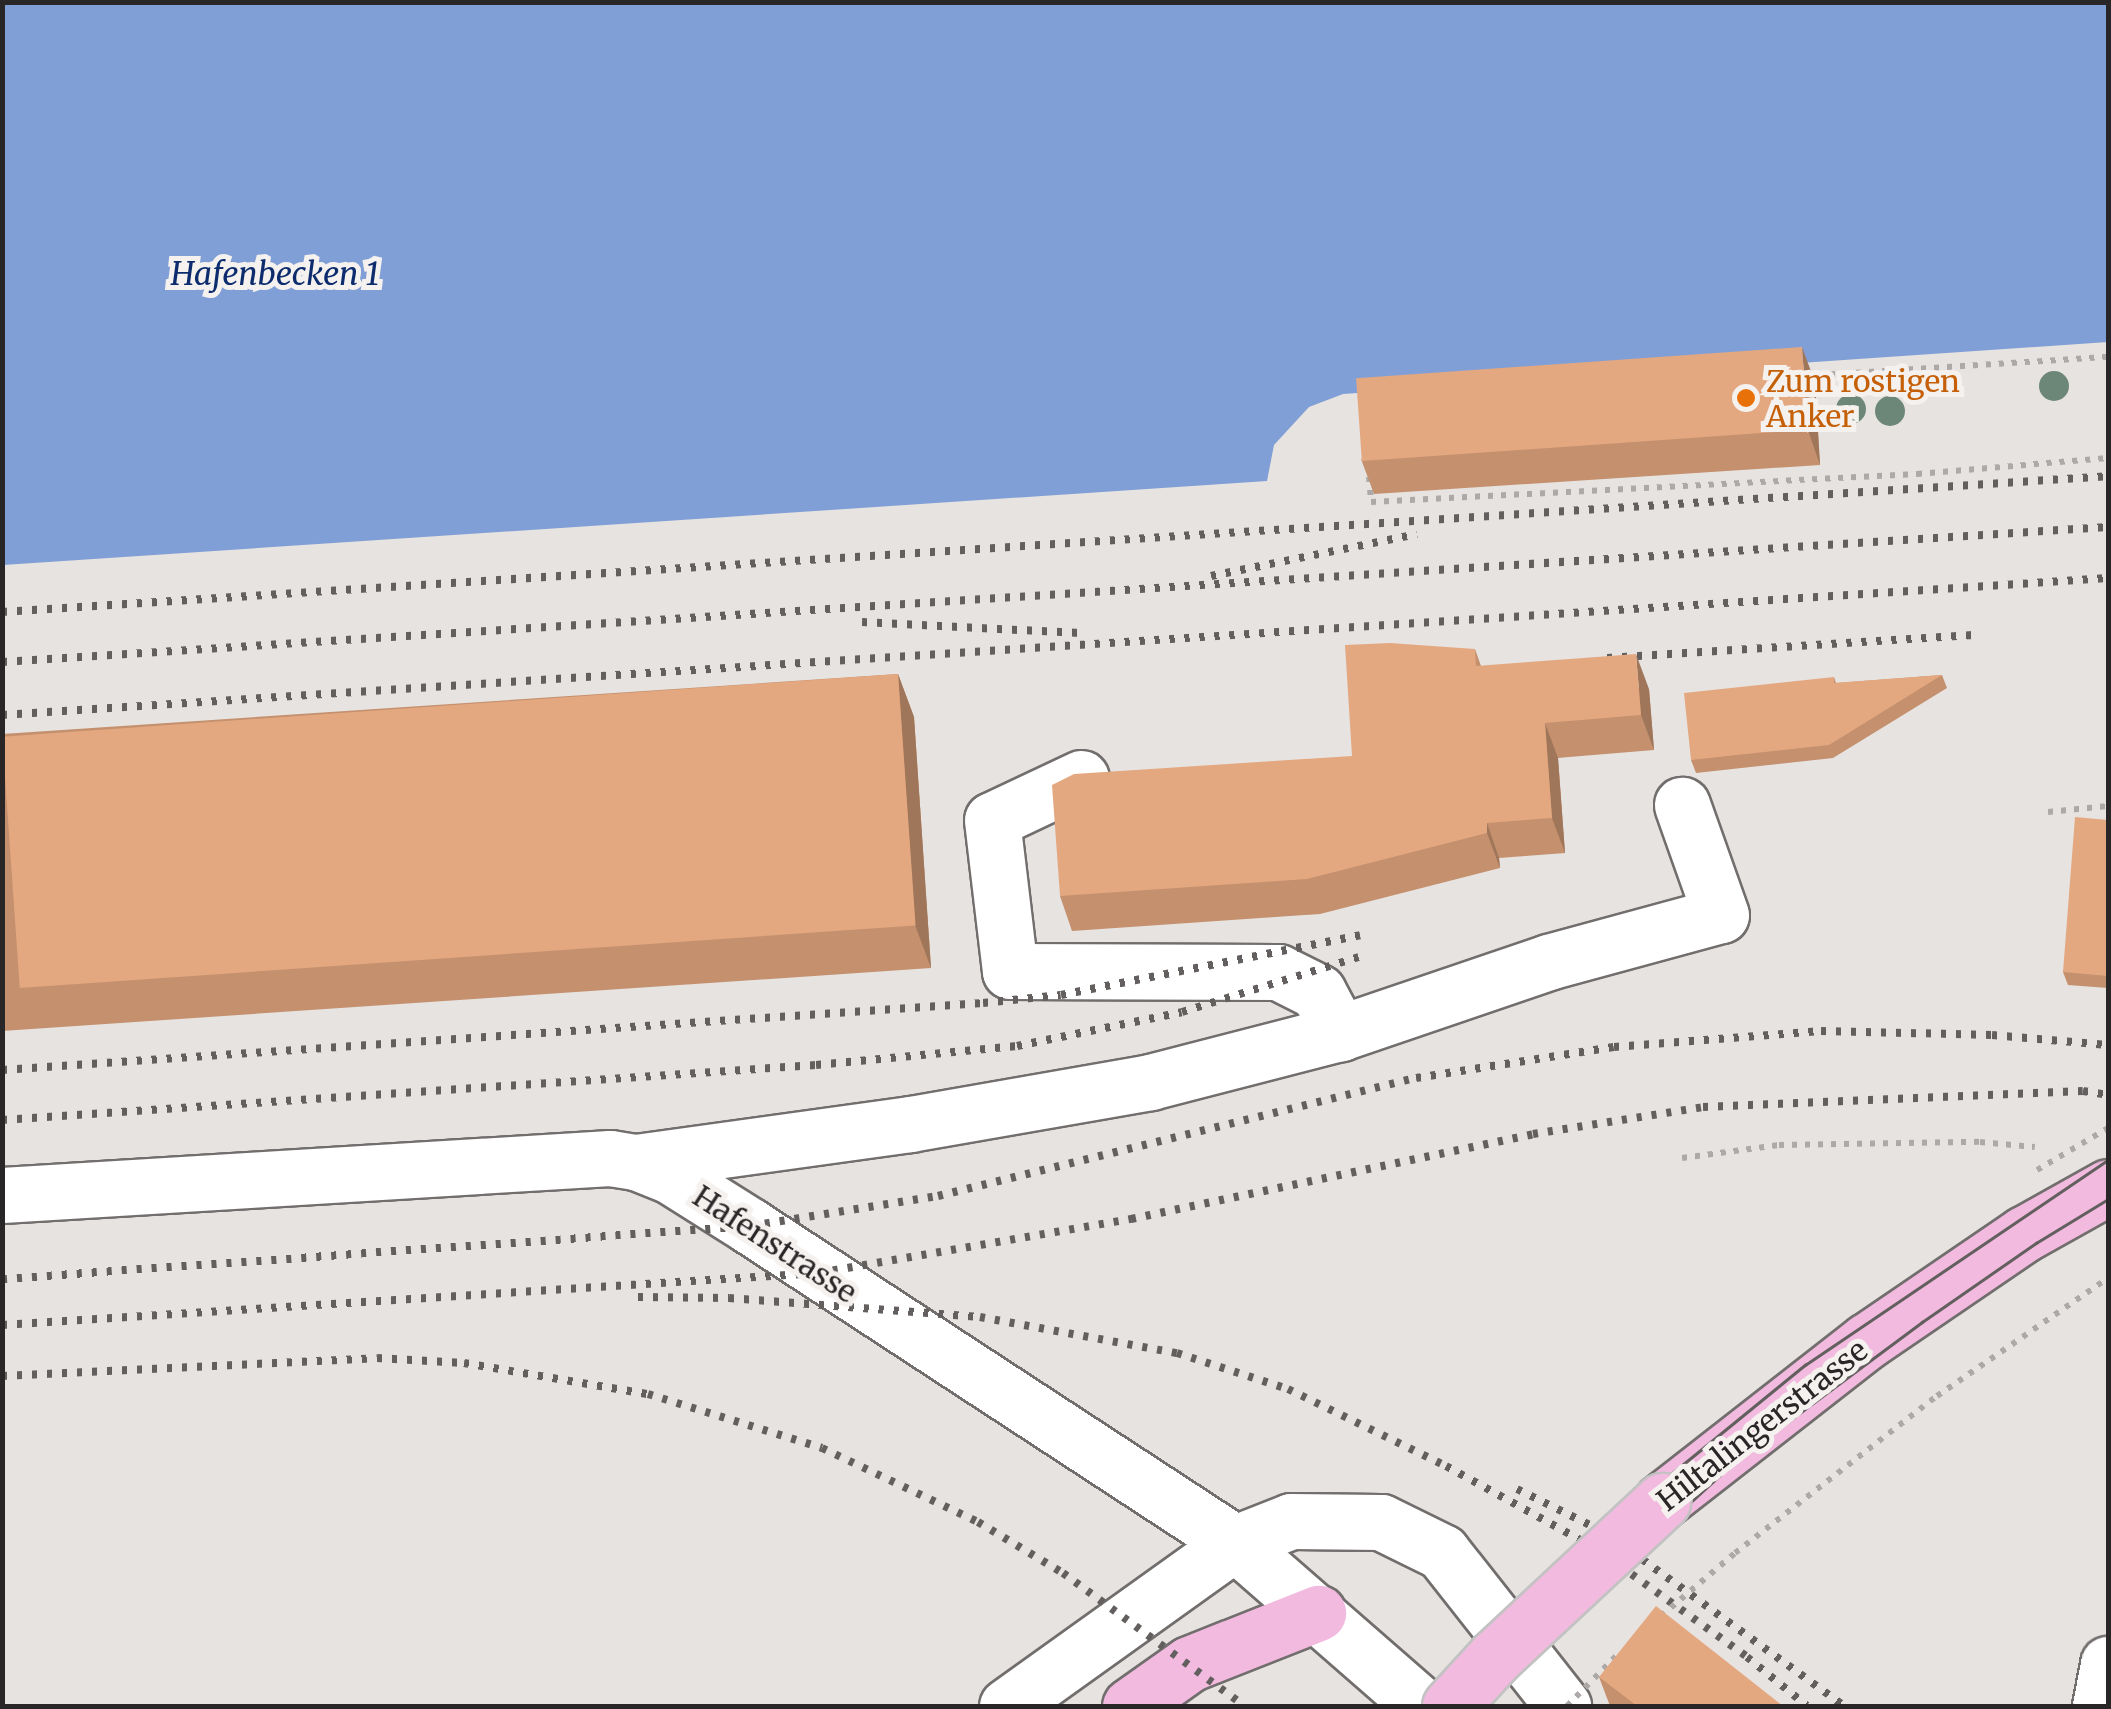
<!DOCTYPE html>
<html>
<head>
<meta charset="utf-8">
<style>
	body { margin:0 }
	#map { position:relative; width:2111px; height:1709px; overflow:hidden; background:#e7e3e1; font-family:Merriweather,serif }
	div>[style] { position:absolute }
	.water>* { inset:0; background:#809fd6 }
	.path>* { height:6px; margin-top:-3px; transform-origin:0; background:repeating-linear-gradient(90deg,#ada9a8 0 5px,transparent 0 13px) }
	.roads { filter:drop-shadow(2px 0 #716e6d) drop-shadow(-2px 0 #716e6d) drop-shadow(0 2px #716e6d) drop-shadow(0 -2px #716e6d) }
	.minor>* { height:55px; margin:-27.5px; padding:0 27.5px; transform-origin:27.5px; border-radius:27.5px; background:#fff }
	.major>* { height:55px; margin:-27.5px; padding:0 27.5px; transform-origin:27.5px; border-radius:27.5px; background:#f3bae0 }
	.tram>* { height:2.5px; margin:-1.25px; padding:0 1.25px; transform-origin:1.25px; border-radius:1.25px; background:#625f5e }
	.rail>* { height:8px; margin-top:-4px; transform-origin:0; background:repeating-linear-gradient(90deg,#625f5e 0 5px,transparent 0 15px) }
	.path-bridge>* { height:6px; margin-top:-3px; transform-origin:0; background:repeating-linear-gradient(90deg,#ada9a8 0 5px,transparent 0 13px) }
	.bridges { filter:drop-shadow(2px 0 #c3c2c2) drop-shadow(-2px 0 #c3c2c2) drop-shadow(0 2px #c3c2c2) drop-shadow(0 -2px #c3c2c2) }
	.major-bridge>* { height:55px; margin:-27.5px; padding:0 27.5px; transform-origin:27.5px; border-radius:27.5px; background:#f3bae0 }
	.trees>* { width:30px; height:30px; margin:-15px; border-radius:50%; background:#6c8778 }
	.wall>* { inset:0; background:#c4906e }
	.shaded-wall>* { inset:0; background:#a0765a }
	.building>* { inset:0; background:#e4a880; transform-origin:0 0 }
	.dots>* { width:28px; height:28px; translate:-50% -50%; box-sizing:border-box; border:5px solid #f4f1ef; border-radius:50% }
	span { translate:-50% -50%; white-space:nowrap; text-align:center; line-height:1.15; -webkit-text-stroke:10px #f4f1ef; paint-order:stroke }
	.food-label { font-size:30px; color:#c56008 }
	.left { translate:0 -50%; text-align:left }
	.street-label { font-size:30px; color:#282626 }
	.water-label { font-size:32px; color:#0c2c6d; font-style:italic }
	.frame { position:absolute; inset:0; border:5px solid #282626; pointer-events:none }
</style>
</head>
<body>
<div id="map">
	<div class="water">
		<div style="clip-path:polygon(3px 3px,2108px 3px,2108px 342px,1343px 394px,1309px 407px,1274px 445px,1267px 481px,3px 565px)"></div>
	</div>
	<div class="path">
		<div style="left:1804px;top:376px;width:305px;rotate:-3.6deg"></div>
		<div style="left:1369px;top:477px;width:25px;rotate:85deg"></div>
		<div style="left:1371px;top:502px;width:547px;rotate:-2.94deg"></div>
		<div style="left:1917px;top:474px;width:192px;rotate:-4.8deg"></div>
		<div style="left:2048px;top:812px;width:60px;rotate:-5.7deg"></div>
		<div style="left:1682px;top:1158px;width:98px;rotate:-7.6deg"></div>
		<div style="left:1779px;top:1145px;width:201px;rotate:-0.9deg"></div>
		<div style="left:1980px;top:1142px;width:55px;rotate:5.2deg"></div>
		<div style="left:1735px;top:1553px;width:256px;rotate:-37.9deg"></div>
		<div style="left:1937px;top:1396px;width:208px;rotate:-34.6deg"></div>
	</div>
	<div class="roads">
		<div class="minor">
			<div style="left:1081px;top:778px;width:98px;rotate:154.7deg"></div>
			<div style="left:992px;top:820px;width:152px;rotate:83.2deg"></div>
			<div style="left:1010px;top:971px;width:268px;rotate:0.2deg"></div>
			<div style="left:1278px;top:972px;width:45px;rotate:26.6deg"></div>
			<div style="left:1318px;top:992px;width:47px;rotate:61.8deg"></div>
			<div style="left:636px;top:1162px;width:277px;rotate:-7.9deg"></div>
			<div style="left:910px;top:1124px;width:244px;rotate:-9.9deg"></div>
			<div style="left:1150px;top:1082px;width:196px;rotate:-14.5deg"></div>
			<div style="left:1340px;top:1033px;width:220px;rotate:-18.8deg"></div>
			<div style="left:1548px;top:962px;width:179px;rotate:-15.2deg"></div>
			<div style="left:1721px;top:915px;width:117px;rotate:-109.5deg"></div>
			<div style="left:2px;top:1195px;width:609px;rotate:-3.48deg"></div>
			<div style="left:610px;top:1158px;width:26px;rotate:9deg"></div>
			<div style="left:636px;top:1162px;width:35px;rotate:22deg"></div>
			<div style="left:669px;top:1175px;width:96px;rotate:32.2deg"></div>
			<div style="left:750px;top:1226px;width:579px;rotate:33.17deg"></div>
			<div style="left:1235px;top:1543px;width:248px;rotate:41.1deg"></div>
			<div style="left:1007px;top:1706px;width:280px;rotate:-35.6deg"></div>
			<div style="left:1235px;top:1543px;width:60px;rotate:-21.4deg"></div>
			<div style="left:1291px;top:1521px;width:90px;rotate:0.6deg"></div>
			<div style="left:1381px;top:1522px;width:68px;rotate:26.2deg"></div>
			<div style="left:1442px;top:1552px;width:196px;rotate:51.8deg"></div>
			<div style="left:2100px;top:1706px;width:43px;rotate:-79.2deg"></div>
		</div>
		<div class="major">
			<div style="left:1662px;top:1501px;width:260px;rotate:-38deg"></div>
			<div style="left:1867px;top:1341px;width:190px;rotate:-34.3deg"></div>
			<div style="left:2024px;top:1234px;width:96px;rotate:-29.2deg"></div>
			<div style="left:1130px;top:1706px;width:72px;rotate:-35.4deg"></div>
			<div style="left:1189px;top:1664px;width:139px;rotate:-21.6deg"></div>
		</div>
	</div>
	<div class="tram">
		<div style="left:1422px;top:1706px;width:115px;rotate:-45.4deg"></div>
		<div style="left:1503px;top:1624px;width:168px;rotate:-42.6deg"></div>
		<div style="left:1627px;top:1510px;width:230px;rotate:-39.2deg"></div>
		<div style="left:1805px;top:1365px;width:366px;rotate:-34.1deg"></div>
		<div style="left:1468px;top:1706px;width:367px;rotate:-42.5deg"></div>
		<div style="left:1739px;top:1458px;width:228px;rotate:-36.6deg"></div>
		<div style="left:1922px;top:1322px;width:139px;rotate:-34.7deg"></div>
		<div style="left:2036px;top:1243px;width:84px;rotate:-31.4deg"></div>
	</div>
	<div class="rail">
		<div style="left:1211px;top:576px;width:210px;rotate:-11.5deg"></div>
		<div style="left:2px;top:612px;width:2110px;rotate:-3.69deg"></div>
		<div style="left:862px;top:622px;width:219px;rotate:2.9deg"></div>
		<div style="left:1607px;top:658px;width:371px;rotate:-3.6deg"></div>
		<div style="left:2px;top:662px;width:2110px;rotate:-3.67deg"></div>
		<div style="left:2px;top:715px;width:2110px;rotate:-3.72deg"></div>
		<div style="left:2px;top:1070px;width:983px;rotate:-3.91deg"></div>
		<div style="left:983px;top:1003px;width:78px;rotate:-5.9deg"></div>
		<div style="left:1061px;top:995px;width:305px;rotate:-11.3deg"></div>
		<div style="left:2px;top:1120px;width:816px;rotate:-3.87deg"></div>
		<div style="left:816px;top:1065px;width:202px;rotate:-5.4deg"></div>
		<div style="left:1017px;top:1046px;width:168px;rotate:-11.6deg"></div>
		<div style="left:1182px;top:1012px;width:185px;rotate:-17.3deg"></div>
		<div style="left:2px;top:1279px;width:750px;rotate:-4.05deg"></div>
		<div style="left:750px;top:1226px;width:190px;rotate:-9.1deg"></div>
		<div style="left:938px;top:1196px;width:492px;rotate:-13.9deg"></div>
		<div style="left:1416px;top:1078px;width:200px;rotate:-8.9deg"></div>
		<div style="left:1614px;top:1047px;width:208px;rotate:-4.4deg"></div>
		<div style="left:1821px;top:1031px;width:171px;rotate:1.3deg"></div>
		<div style="left:1992px;top:1035px;width:116px;rotate:4.9deg"></div>
		<div style="left:638px;top:1297px;width:91px;rotate:0.6deg"></div>
		<div style="left:729px;top:1298px;width:252px;rotate:4.3deg"></div>
		<div style="left:980px;top:1317px;width:200px;rotate:10.4deg"></div>
		<div style="left:1177px;top:1353px;width:117px;rotate:18deg"></div>
		<div style="left:1288px;top:1389px;width:176px;rotate:26deg"></div>
		<div style="left:1446px;top:1466px;width:170px;rotate:28.8deg"></div>
		<div style="left:1595px;top:1548px;width:187px;rotate:35.6deg"></div>
		<div style="left:1747px;top:1657px;width:77px;rotate:39.2deg"></div>
		<div style="left:2px;top:1325px;width:818px;rotate:-3.65deg"></div>
		<div style="left:818px;top:1273px;width:318px;rotate:-9.8deg"></div>
		<div style="left:1131px;top:1219px;width:411px;rotate:-11.9deg"></div>
		<div style="left:1533px;top:1134px;width:172px;rotate:-9deg"></div>
		<div style="left:1703px;top:1107px;width:380px;rotate:-2.4deg"></div>
		<div style="left:2083px;top:1091px;width:25px;rotate:9deg"></div>
		<div style="left:2px;top:1376px;width:375px;rotate:-2.7deg"></div>
		<div style="left:377px;top:1358px;width:87px;rotate:3.3deg"></div>
		<div style="left:464px;top:1363px;width:187px;rotate:9.6deg"></div>
		<div style="left:648px;top:1394px;width:182px;rotate:17.2deg"></div>
		<div style="left:822px;top:1448px;width:173px;rotate:25.4deg"></div>
		<div style="left:978px;top:1522px;width:99px;rotate:31deg"></div>
		<div style="left:1063px;top:1573px;width:225px;rotate:36.2deg"></div>
		<div style="left:1517px;top:1489px;width:99px;rotate:26.3deg"></div>
		<div style="left:1606px;top:1533px;width:294px;rotate:36deg"></div>
	</div>
	<div class="path-bridge">
		<div style="left:2037px;top:1170px;width:82px;rotate:-30.6deg"></div>
		<div style="left:1661px;top:1616px;width:97px;rotate:-40.4deg"></div>
		<div style="left:1567px;top:1706px;width:78px;rotate:-45.5deg"></div>
	</div>
	<div class="bridges">
		<div class="major-bridge">
			<div style="left:1450px;top:1706px;width:67px;rotate:-47.4deg"></div>
			<div style="left:1495px;top:1657px;width:229px;rotate:-43deg"></div>
		</div>
	</div>
	<div class="trees">
		<div style="left:2054px;top:386px"></div>
		<div style="left:1851px;top:409px"></div>
		<div style="left:1890px;top:411px"></div>
	</div>
	<div class="wall">
		<div style="clip-path:polygon(1815px 382px,1820px 465px,1374px 494px,1361px 459px)"></div>
		<div style="clip-path:polygon(1475px 649px,1481px 666px,1649px 689px,1654px 750px,1558px 758px,1565px 853px,1499px 858px,1500px 868px,1320px 914px,1072px 931px,1060px 896px,1352px 756px)"></div>
		<div style="clip-path:polygon(898px 674px,914px 717px,931px 968px,2px 1031px,2px 734px)"></div>
		<div style="clip-path:polygon(1942px 675px,1947px 688px,1833px 758px,1696px 773px,1691px 760px,1834px 677px,1836px 683px)"></div>
		<div style="clip-path:polygon(2108px 820px,2108px 988px,2068px 985px,2063px 972px)"></div>
		<div style="clip-path:polygon(1599px 1677px,1783px 1706px,1610px 1706px)"></div>
	</div>
	<div class="shaded-wall">
		<div style="clip-path:polygon(1802px 347px,1815px 382px,1820px 465px,1808px 430px)"></div>
		<div style="clip-path:polygon(1636px 654px,1649px 689px,1654px 750px,1641px 715px)"></div>
		<div style="clip-path:polygon(898px 674px,914px 717px,931px 968px,915px 925px)"></div>
		<div style="clip-path:polygon(1545px 723px,1558px 758px,1565px 853px,1552px 818px)"></div>
		<div style="clip-path:polygon(1487px 823px,1499px 858px,1500px 868px,1487px 833px)"></div>
	</div>
	<div class="building">
		<div style="left:1802px;top:347px;width:83px;height:447px;rotate:86deg"></div>
		<div style="clip-path:polygon(1390px 643px,1475px 649px,1476px 666px,1636px 654px,1641px 715px,1545px 723px,1552px 818px,1487px 823px,1487px 833px,1307px 879px,1060px 896px,1052px 785px,1074px 774px,1352px 756px,1345px 645px)"></div>
		<div style="left:898px;top:674px;width:252px;height:898px;rotate:86deg"></div>
		<div style="clip-path:polygon(1942px 675px,1829px 745px,1691px 760px,1684px 693px,1834px 677px,1834px 683px)"></div>
		<div style="clip-path:polygon(2075px 817px,2108px 820px,2108px 976px,2063px 972px)"></div>
		<div style="clip-path:polygon(1656px 1606px,1783px 1706px,1637px 1706px,1599px 1677px)"></div>
	</div>
	<div class="dots">
		<div style="left:1746px;top:398px;background:#e8710a"></div>
	</div>
	<div class="food-label">
		<span class="left" style="left:1766px;top:398px">Zum rostigen<br>Anker</span>
	</div>
	<div class="street-label">
		<span style="left:775px;top:1244px;rotate:33deg">Hafenstrasse</span>
		<span style="left:1762px;top:1425px;rotate:-38deg">Hiltalingerstrasse</span>
	</div>
	<div class="water-label">
		<span style="left:275px;top:274px">Hafenbecken 1</span>
	</div>
	<div class="frame"></div>
</div>
</body>
</html>
